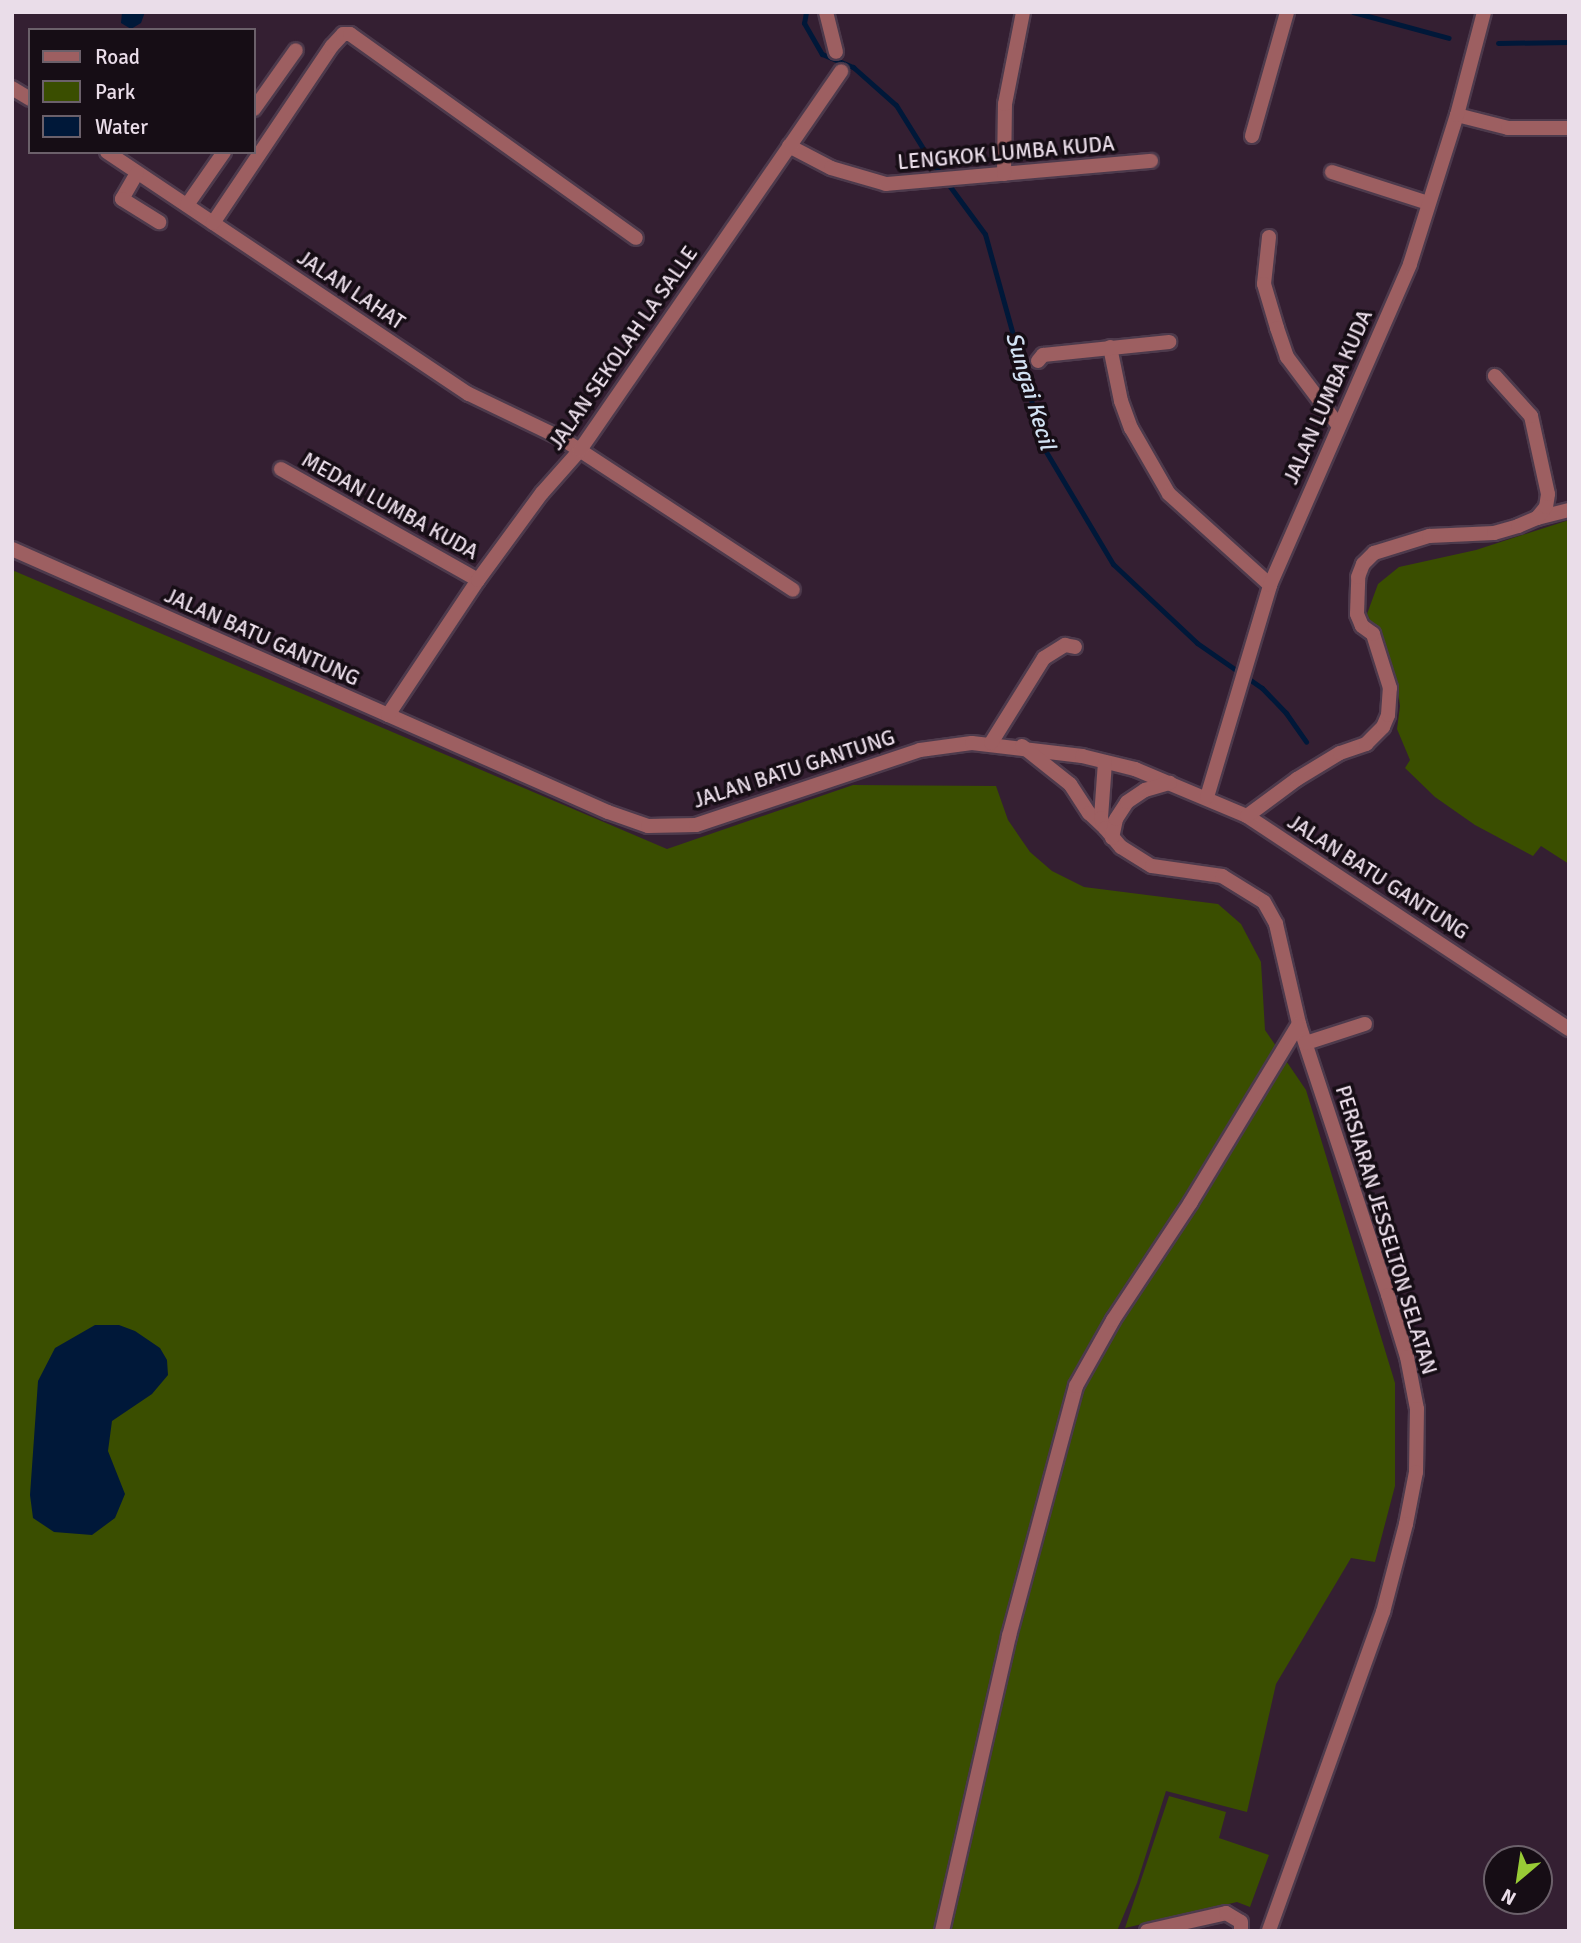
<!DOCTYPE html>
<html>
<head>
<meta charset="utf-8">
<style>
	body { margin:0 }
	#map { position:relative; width:1581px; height:1943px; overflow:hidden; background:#341f32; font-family:Signika,sans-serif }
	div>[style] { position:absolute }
	.green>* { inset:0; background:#3a4e00 }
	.water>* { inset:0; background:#001839 }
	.stream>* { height:5px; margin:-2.5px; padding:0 2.5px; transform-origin:2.5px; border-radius:2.5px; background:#001839 }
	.roads { filter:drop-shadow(2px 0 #4d3a4c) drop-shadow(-2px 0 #4d3a4c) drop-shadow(0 2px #4d3a4c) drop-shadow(0 -2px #4d3a4c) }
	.minor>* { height:14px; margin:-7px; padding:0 7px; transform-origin:7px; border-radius:7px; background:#9d5f61 }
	span { translate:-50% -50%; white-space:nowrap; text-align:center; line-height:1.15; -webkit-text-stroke:7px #160d15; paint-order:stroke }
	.street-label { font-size:21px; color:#eadde9 }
	.water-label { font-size:23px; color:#d2e1f3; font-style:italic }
	.frame { position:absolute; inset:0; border:14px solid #eadde9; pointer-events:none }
	.legend { position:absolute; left:28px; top:28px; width:228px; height:126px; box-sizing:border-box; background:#160d15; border:2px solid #6b606a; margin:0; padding:9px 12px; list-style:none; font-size:21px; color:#eadde9 }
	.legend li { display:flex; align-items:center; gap:14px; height:35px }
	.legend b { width:35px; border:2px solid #6b606a }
	.north { position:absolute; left:1483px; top:1845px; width:70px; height:70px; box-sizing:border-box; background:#160d15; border:2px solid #6b606a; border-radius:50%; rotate:209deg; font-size:19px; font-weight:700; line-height:28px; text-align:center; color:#eadde9 }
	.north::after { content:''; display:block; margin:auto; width:24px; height:32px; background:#98cb36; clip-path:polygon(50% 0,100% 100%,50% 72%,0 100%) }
</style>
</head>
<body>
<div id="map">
	<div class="green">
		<div style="clip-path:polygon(1569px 520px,1569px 864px,1541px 846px,1533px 856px,1475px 825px,1435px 797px,1405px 768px,1410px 760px,1397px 729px,1400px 706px,1396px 677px,1367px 614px,1378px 584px,1399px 567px,1476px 550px)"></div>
		<div style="clip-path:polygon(12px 570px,667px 849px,853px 785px,996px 786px,1008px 820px,1030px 852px,1052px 871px,1084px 887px,1218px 904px,1241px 924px,1261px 962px,1265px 1030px,1306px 1090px,1395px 1383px,1395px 1486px,1375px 1562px,1351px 1558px,1276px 1684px,1247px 1812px,1166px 1791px,1137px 1883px,1117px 1931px,12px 1931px)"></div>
		<div style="clip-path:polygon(1169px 1796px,1226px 1812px,1219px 1838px,1269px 1855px,1250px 1907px,1237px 1902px,1125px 1928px)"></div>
	</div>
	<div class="water">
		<div style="clip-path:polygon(122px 12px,145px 12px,141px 23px,131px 29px,121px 23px)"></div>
		<div style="clip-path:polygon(95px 1325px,119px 1325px,135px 1331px,160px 1348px,167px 1360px,168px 1375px,152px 1394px,112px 1421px,108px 1451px,125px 1494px,115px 1518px,92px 1535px,54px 1532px,33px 1518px,30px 1495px,38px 1381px,55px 1348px)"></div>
	</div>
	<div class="stream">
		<div style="left:806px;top:12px;width:11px;rotate:100deg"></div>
		<div style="left:804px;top:23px;width:36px;rotate:60deg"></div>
		<div style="left:822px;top:54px;width:34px;rotate:23deg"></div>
		<div style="left:853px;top:67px;width:57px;rotate:41.5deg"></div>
		<div style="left:896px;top:105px;width:62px;rotate:58.1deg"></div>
		<div style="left:929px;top:158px;width:94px;rotate:53.6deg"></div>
		<div style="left:985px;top:234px;width:224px;rotate:74.5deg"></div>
		<div style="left:1045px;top:450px;width:133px;rotate:59.2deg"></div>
		<div style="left:1113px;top:564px;width:115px;rotate:43.2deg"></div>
		<div style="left:1197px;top:643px;width:79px;rotate:34.7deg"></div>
		<div style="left:1262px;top:688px;width:35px;rotate:46deg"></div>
		<div style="left:1286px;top:713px;width:35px;rotate:55deg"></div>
		<div style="left:1353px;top:12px;width:99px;rotate:15.2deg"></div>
		<div style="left:1498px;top:43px;width:71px;rotate:-0.8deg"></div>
	</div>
	<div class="roads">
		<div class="minor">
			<div style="left:826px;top:12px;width:41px;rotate:76deg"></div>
			<div style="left:12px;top:88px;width:21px;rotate:31deg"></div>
			<div style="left:254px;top:109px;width:72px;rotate:-54.6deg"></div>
			<div style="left:1457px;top:115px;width:53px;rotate:14.3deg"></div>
			<div style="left:1508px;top:128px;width:61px"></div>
			<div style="left:1252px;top:136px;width:129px;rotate:-74.2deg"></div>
			<div style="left:789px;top:146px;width:47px;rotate:27.6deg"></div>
			<div style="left:831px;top:168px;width:57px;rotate:16.2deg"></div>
			<div style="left:886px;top:184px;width:266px;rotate:-5deg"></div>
			<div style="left:107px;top:152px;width:435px;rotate:33.8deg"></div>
			<div style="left:469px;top:394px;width:102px;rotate:25.6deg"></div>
			<div style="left:561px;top:438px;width:277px;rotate:33.2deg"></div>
			<div style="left:1332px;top:172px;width:101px;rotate:17.9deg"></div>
			<div style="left:137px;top:173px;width:30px;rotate:120deg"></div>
			<div style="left:122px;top:199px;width:44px;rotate:31.9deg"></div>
			<div style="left:1004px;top:174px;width:70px;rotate:-89.2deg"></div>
			<div style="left:1005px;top:104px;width:94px;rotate:-78.9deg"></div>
			<div style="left:187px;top:205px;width:65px;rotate:-55.1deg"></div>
			<div style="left:213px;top:223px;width:213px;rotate:-56.1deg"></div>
			<div style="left:332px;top:46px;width:16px;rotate:-47deg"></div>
			<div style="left:343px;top:34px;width:7px"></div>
			<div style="left:350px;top:34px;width:351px;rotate:35.5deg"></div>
			<div style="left:1269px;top:237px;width:47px;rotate:96.1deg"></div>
			<div style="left:1264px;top:284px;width:46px;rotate:73.5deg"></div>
			<div style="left:1277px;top:328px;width:31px;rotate:71deg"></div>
			<div style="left:1287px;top:357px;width:85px;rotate:53.1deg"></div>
			<div style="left:1110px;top:347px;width:55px;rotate:78.5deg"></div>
			<div style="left:1121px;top:401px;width:29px;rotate:70deg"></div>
			<div style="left:1131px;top:428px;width:76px;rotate:60.1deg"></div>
			<div style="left:1169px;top:494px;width:136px;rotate:42deg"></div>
			<div style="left:1038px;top:361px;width:8px;rotate:-50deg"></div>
			<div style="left:1043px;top:355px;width:127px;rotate:-5.9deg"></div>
			<div style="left:281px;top:469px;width:226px;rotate:29.4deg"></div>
			<div style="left:1537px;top:518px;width:33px;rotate:-14deg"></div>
			<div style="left:12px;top:549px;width:651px;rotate:23.81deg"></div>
			<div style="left:608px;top:812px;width:42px;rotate:19.3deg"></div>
			<div style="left:648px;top:826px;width:48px;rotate:-1.2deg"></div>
			<div style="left:696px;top:825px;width:236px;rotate:-18.5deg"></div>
			<div style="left:920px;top:750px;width:52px;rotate:-7.7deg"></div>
			<div style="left:972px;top:743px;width:111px;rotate:6.7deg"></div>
			<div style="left:1082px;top:756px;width:55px;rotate:13.8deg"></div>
			<div style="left:1135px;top:769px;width:121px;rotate:22.8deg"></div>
			<div style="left:1247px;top:816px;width:386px;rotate:33.5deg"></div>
			<div style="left:388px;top:715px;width:162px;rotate:-56.3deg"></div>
			<div style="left:478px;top:580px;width:108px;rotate:-53.7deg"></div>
			<div style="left:542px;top:493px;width:57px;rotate:-48.5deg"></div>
			<div style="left:580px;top:450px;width:460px;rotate:-55.4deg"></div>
			<div style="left:991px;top:743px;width:100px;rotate:-58.1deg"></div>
			<div style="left:1044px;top:658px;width:25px;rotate:-32deg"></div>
			<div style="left:1065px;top:645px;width:10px;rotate:11deg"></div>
			<div style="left:1022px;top:746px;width:61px;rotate:38.4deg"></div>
			<div style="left:1070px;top:784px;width:35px;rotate:57deg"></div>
			<div style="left:1089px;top:813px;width:21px;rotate:43deg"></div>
			<div style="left:1105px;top:762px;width:56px;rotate:94.1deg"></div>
			<div style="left:1101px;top:818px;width:11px;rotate:68deg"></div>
			<div style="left:1105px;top:828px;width:25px;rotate:50deg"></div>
			<div style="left:1121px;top:847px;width:36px;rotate:32deg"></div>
			<div style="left:1152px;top:866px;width:71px;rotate:8.1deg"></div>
			<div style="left:1222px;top:876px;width:49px;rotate:31.8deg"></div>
			<div style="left:1264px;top:902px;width:25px;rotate:61deg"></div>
			<div style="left:1276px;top:924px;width:103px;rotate:77deg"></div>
			<div style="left:1299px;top:1024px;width:285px;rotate:71.8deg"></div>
			<div style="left:1388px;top:1295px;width:65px;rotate:73deg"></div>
			<div style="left:1407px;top:1357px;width:53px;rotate:79.1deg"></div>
			<div style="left:1417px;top:1409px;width:63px;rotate:90.9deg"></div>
			<div style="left:1416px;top:1472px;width:53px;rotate:100.9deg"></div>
			<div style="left:1406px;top:1524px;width:91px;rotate:104.6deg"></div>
			<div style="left:1383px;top:1612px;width:339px;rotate:109.7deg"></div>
			<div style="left:1207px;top:797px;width:221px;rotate:-73.4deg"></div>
			<div style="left:1270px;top:585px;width:350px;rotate:-66.4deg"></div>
			<div style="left:1410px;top:264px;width:156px;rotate:-72.5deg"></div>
			<div style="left:1457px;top:115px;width:106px;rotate:-75.3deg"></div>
			<div style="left:1247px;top:816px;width:62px;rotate:-36.5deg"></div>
			<div style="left:1297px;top:779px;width:50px;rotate:-31.2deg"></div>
			<div style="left:1340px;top:753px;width:28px;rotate:-19deg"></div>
			<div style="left:1366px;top:744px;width:24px;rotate:-45deg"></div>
			<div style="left:1383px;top:727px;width:13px;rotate:-67deg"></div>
			<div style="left:1388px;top:715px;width:27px;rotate:-86deg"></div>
			<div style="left:1390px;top:688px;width:57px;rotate:-107.5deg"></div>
			<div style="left:1373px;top:634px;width:14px;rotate:-144deg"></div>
			<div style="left:1362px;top:626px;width:13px;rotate:-113deg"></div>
			<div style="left:1357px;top:614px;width:37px;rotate:-88deg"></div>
			<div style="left:1358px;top:577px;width:14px;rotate:-69deg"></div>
			<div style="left:1363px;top:564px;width:16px;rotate:-45deg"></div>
			<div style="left:1374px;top:553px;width:58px;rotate:-17.2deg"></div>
			<div style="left:1429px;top:536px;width:65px;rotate:-2.6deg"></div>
			<div style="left:1494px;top:533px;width:25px;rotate:-16deg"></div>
			<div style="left:1518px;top:526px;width:21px;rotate:-23deg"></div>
			<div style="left:1537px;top:518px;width:14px;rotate:-51deg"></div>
			<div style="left:1546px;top:507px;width:13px;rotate:-81deg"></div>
			<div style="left:1548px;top:494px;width:80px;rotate:-102.3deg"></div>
			<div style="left:1531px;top:416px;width:54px;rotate:-132deg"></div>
			<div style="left:1112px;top:838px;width:19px;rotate:-78deg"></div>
			<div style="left:1116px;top:819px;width:20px;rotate:-57deg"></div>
			<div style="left:1127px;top:802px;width:22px;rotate:-34deg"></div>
			<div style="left:1145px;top:790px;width:26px;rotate:-16deg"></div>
			<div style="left:1306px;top:1043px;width:62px;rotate:-17.9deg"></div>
			<div style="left:942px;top:1931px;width:303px;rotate:-77.2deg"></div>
			<div style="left:1009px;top:1636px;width:259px;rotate:-75deg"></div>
			<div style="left:1076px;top:1386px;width:76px;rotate:-60.7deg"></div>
			<div style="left:1113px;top:1320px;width:141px;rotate:-56.5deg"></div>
			<div style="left:1191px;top:1202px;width:208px;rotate:-58.8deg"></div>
			<div style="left:1147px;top:1931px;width:81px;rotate:-12.8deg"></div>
			<div style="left:1226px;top:1913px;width:17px;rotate:31deg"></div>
			<div style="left:1241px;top:1922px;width:9px;rotate:90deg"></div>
		</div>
	</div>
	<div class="street-label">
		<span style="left:1006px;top:153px;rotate:-5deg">LENGKOK LUMBA KUDA</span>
		<span style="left:351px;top:290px;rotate:34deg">JALAN LAHAT</span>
		<span style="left:623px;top:348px;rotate:-55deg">JALAN SEKOLAH LA SALLE</span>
		<span style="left:1328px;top:397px;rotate:-66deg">JALAN LUMBA KUDA</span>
		<span style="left:390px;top:506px;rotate:29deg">MEDAN LUMBA KUDA</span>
		<span style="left:262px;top:637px;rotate:24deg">JALAN BATU GANTUNG</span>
		<span style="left:794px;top:769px;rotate:-18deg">JALAN BATU GANTUNG</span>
		<span style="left:1378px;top:877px;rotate:33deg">JALAN BATU GANTUNG</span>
		<span style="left:1386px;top:1230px;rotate:73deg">PERSIARAN JESSELTON SELATAN</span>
	</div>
	<div class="water-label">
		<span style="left:1030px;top:391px;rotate:73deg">Sungai Kecil</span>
	</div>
	<div class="frame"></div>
	<ul class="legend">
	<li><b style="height:9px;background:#9d5f61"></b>Road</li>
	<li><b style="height:19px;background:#3a4e00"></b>Park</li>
	<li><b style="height:19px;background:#001839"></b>Water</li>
	</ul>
	<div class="north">N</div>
</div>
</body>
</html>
